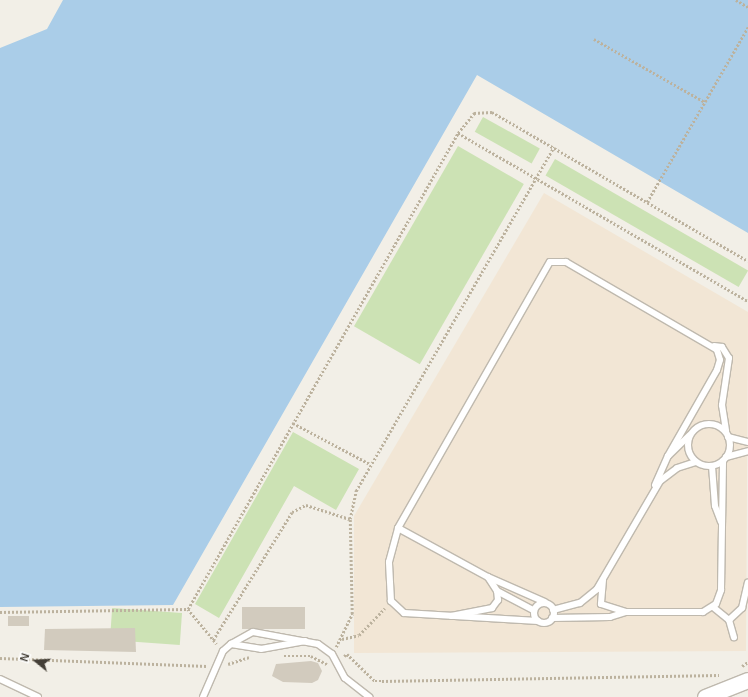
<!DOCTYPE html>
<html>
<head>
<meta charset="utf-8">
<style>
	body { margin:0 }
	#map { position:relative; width:748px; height:697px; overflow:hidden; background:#f2efe7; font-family:Arial,sans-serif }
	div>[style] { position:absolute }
	.commercial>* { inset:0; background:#f2e6d5 }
	.green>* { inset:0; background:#cce2b4; transform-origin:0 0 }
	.water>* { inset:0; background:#aacde8 }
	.building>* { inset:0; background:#d2cbbe; transform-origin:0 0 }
	.path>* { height:2.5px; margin-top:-1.25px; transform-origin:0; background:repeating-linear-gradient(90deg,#bcb29e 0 2px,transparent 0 4px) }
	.roads { filter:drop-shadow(1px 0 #bfb9ae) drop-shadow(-1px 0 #bfb9ae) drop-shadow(0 1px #bfb9ae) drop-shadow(0 -1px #bfb9ae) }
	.service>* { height:6px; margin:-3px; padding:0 3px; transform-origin:3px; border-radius:3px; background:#fff }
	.service>.ring { margin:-3px; padding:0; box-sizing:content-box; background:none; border:6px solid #fff; border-radius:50% }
	.tertiary>* { height:15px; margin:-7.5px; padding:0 7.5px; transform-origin:7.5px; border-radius:7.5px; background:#fff }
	span { translate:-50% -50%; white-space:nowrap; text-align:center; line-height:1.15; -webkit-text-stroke:3.5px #fff; paint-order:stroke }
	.north { position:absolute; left:16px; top:641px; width:40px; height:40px; -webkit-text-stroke:3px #fff; paint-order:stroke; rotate:288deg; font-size:11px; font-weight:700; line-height:16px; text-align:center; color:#443f37 }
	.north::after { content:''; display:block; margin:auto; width:14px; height:18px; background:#443f37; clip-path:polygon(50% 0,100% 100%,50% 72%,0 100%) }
</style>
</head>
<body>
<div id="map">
	<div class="commercial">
		<div style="clip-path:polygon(544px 193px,748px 312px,746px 651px,354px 653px,354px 516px)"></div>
	</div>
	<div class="green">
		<div style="left:483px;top:117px;width:65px;height:17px;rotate:29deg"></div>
		<div style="left:458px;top:146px;width:76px;height:208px;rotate:30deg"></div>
		<div style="left:555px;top:159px;width:223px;height:19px;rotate:30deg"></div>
		<div style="clip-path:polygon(293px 432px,359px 469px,336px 510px,294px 486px,219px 618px,195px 604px)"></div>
		<div style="left:182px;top:613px;width:32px;height:70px;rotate:94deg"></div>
	</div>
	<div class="water">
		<div style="clip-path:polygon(63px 0,748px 0,748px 233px,477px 75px,173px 605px,0 607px,0 48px,47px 29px)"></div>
	</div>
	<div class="building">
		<div style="left:242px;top:607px;width:63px;height:22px"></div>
		<div style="left:8px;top:616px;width:21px;height:10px"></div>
		<div style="clip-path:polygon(135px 628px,136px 652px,44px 650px,45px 629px)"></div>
		<div style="clip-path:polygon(311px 661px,318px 663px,322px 671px,318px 680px,312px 683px,283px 682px,272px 676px,276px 664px)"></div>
	</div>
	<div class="path">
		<div style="left:736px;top:0;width:14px;rotate:30deg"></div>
		<div style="left:594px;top:39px;width:128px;rotate:29.6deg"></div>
		<div style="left:458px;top:133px;width:335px;rotate:30.1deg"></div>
		<div style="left:647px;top:202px;width:202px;rotate:-60deg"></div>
		<div style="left:293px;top:423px;width:87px;rotate:28deg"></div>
		<div style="left:188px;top:609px;width:45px;rotate:50.4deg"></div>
		<div style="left:0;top:612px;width:188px;rotate:-0.9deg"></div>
		<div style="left:188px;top:609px;width:547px;rotate:-60.44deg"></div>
		<div style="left:458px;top:133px;width:26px;rotate:-51deg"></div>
		<div style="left:474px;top:113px;width:18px;rotate:-3deg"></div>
		<div style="left:492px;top:112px;width:296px;rotate:30.2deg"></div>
		<div style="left:342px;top:639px;width:17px;rotate:-13deg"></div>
		<div style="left:359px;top:635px;width:37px;rotate:-46deg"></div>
		<div style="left:213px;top:640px;width:150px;rotate:-58.3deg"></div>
		<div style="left:292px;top:512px;width:16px;rotate:-27deg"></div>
		<div style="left:306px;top:505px;width:46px;rotate:17.7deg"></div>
		<div style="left:336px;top:647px;width:37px;rotate:-64deg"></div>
		<div style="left:352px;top:614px;width:95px;rotate:-91.2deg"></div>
		<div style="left:350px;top:519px;width:29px;rotate:-78deg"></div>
		<div style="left:356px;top:491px;width:397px;rotate:-60.1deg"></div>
		<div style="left:284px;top:656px;width:27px"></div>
		<div style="left:311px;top:656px;width:18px;rotate:27deg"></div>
		<div style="left:344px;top:656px;width:4px;rotate:-34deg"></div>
		<div style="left:347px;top:654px;width:39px;rotate:44deg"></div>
		<div style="left:375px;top:681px;width:7px"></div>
		<div style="left:382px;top:681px;width:337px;rotate:-1deg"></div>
		<div style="left:0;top:658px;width:207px;rotate:2.2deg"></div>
		<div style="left:228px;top:664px;width:22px;rotate:-18deg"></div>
		<div style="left:742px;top:666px;width:7px;rotate:-34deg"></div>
	</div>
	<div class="roads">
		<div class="service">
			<div style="left:714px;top:346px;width:8px;rotate:7deg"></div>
			<div style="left:722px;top:347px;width:13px;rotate:58deg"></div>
			<div style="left:729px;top:358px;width:48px;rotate:98.5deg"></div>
			<div style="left:722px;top:405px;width:26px;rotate:81deg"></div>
			<div class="ring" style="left:688px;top:424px;width:36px;height:36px"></div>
			<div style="left:728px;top:437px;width:21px;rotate:14deg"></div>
			<div style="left:726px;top:457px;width:23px;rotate:-15deg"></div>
			<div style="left:712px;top:466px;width:40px;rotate:85.7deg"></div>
			<div style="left:715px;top:506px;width:17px;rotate:69deg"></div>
			<div style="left:655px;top:485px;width:32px;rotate:-66deg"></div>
			<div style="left:668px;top:456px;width:30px;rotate:-44deg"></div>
			<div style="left:398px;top:528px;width:102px;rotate:28.6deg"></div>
			<div style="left:488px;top:577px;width:62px;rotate:23.7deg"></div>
			<div style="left:488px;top:577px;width:17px;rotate:57deg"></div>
			<div style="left:497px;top:591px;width:41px;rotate:27.8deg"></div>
			<div style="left:603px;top:580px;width:24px;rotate:95deg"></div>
			<div style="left:601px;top:604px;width:25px;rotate:18deg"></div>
			<div style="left:625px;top:612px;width:78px"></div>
			<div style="left:703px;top:612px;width:15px;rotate:-32deg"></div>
			<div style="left:716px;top:604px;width:15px;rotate:-70deg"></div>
			<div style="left:721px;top:590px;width:129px;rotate:-89.1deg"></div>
			<div class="ring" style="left:534px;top:603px;width:14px;height:14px"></div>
			<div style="left:713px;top:607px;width:21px;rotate:39deg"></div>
			<div style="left:729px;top:620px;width:18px;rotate:74deg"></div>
			<div style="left:553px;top:610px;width:28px;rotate:-15deg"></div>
			<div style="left:580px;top:603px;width:22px;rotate:-39deg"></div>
			<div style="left:597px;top:589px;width:125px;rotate:-59.7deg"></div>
			<div style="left:660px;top:481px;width:21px;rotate:-37deg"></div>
			<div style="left:677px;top:468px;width:20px;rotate:-18deg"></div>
			<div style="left:451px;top:616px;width:42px;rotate:-11deg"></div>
			<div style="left:492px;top:608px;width:10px;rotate:-53deg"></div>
			<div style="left:498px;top:600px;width:9px;rotate:-96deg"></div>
			<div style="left:552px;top:618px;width:58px;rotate:-1deg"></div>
			<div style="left:610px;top:617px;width:16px;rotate:-18deg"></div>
			<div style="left:729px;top:620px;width:18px;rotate:-43deg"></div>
			<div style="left:742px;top:608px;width:26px;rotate:-77deg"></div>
			<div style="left:538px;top:621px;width:134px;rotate:-176.6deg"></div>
			<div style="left:404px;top:613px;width:18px;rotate:-137deg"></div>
			<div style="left:391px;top:601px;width:39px;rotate:-93deg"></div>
			<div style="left:389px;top:562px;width:35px;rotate:-75deg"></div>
			<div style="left:398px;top:528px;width:306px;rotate:-60.3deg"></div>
			<div style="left:550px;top:262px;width:16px"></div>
			<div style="left:566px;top:262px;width:175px;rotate:30.2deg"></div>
			<div style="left:717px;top:350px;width:10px;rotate:73deg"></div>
			<div style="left:720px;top:360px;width:10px;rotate:107deg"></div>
			<div style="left:717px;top:370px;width:99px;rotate:119.7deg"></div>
			<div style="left:231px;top:644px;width:25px;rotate:-29deg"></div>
			<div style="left:253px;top:632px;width:66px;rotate:10.5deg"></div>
			<div style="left:318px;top:644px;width:17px;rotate:36deg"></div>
			<div style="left:332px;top:654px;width:27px;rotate:62deg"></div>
			<div style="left:345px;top:678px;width:31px;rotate:38deg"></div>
			<div style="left:0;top:679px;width:42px;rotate:25.3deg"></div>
			<div style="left:203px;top:697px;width:50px;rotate:-66.5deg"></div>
			<div style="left:223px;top:651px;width:11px;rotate:-41deg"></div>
			<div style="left:231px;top:644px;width:30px;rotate:9deg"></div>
			<div style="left:261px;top:649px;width:45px;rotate:-10.3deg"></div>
		</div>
		<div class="tertiary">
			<div style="left:705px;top:697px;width:46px;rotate:-21.6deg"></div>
		</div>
	</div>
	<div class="north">N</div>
</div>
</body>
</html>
